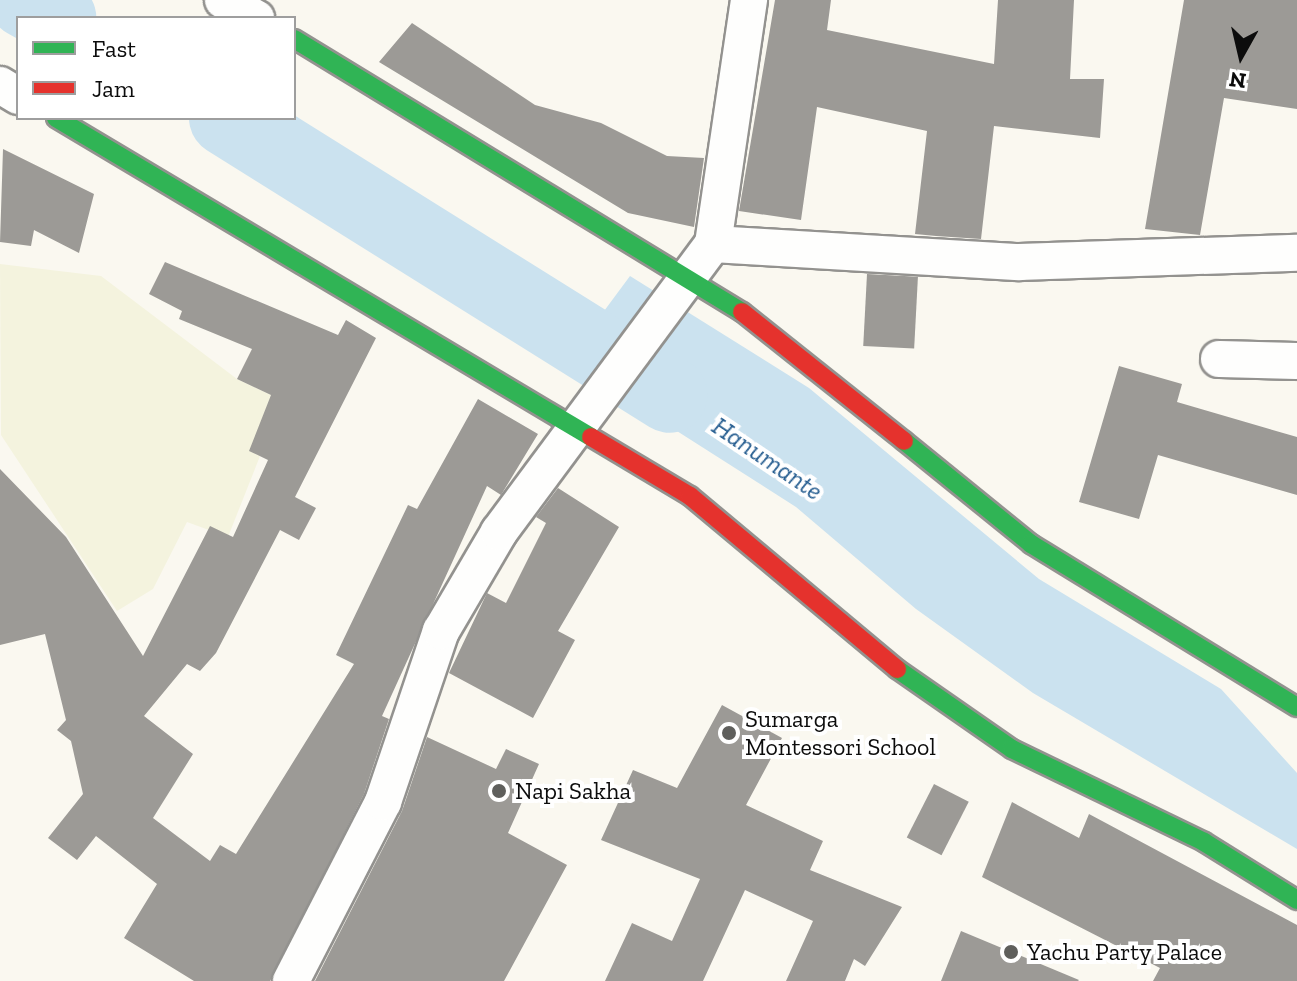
<!DOCTYPE html>
<html>
<head>
<meta charset="utf-8">
<style>
	body { margin:0 }
	#map { position:relative; width:1297px; height:981px; overflow:hidden; background:#faf8f0; font-family:"Zilla Slab",serif }
	div>[style] { position:absolute }
	.farmland>* { inset:0; background:#f4f3de }
	.water>* { inset:0; background:#cbe2ef }
	.river>* { height:76px; margin:-38px; padding:0 38px; transform-origin:38px; border-radius:38px; background:#cbe2ef }
	.building>* { inset:0; background:#9c9a96; transform-origin:0 0 }
	.roads { filter:drop-shadow(2px 0 #93928f) drop-shadow(-2px 0 #93928f) drop-shadow(0 2px #93928f) drop-shadow(0 -2px #93928f) }
	.street>* { height:36px; margin:-18px; padding:0 18px; transform-origin:18px; border-radius:18px; background:#fefefd }
	.fast>* { height:18px; margin:-9px; padding:0 9px; transform-origin:9px; border-radius:9px; background:#30b455 }
	.jam>* { height:18px; margin:-9px; padding:0 9px; transform-origin:9px; border-radius:9px; background:#e5322d }
	.dots>* { width:22px; height:22px; translate:-50% -50%; box-sizing:border-box; border:4px solid #fff; border-radius:50% }
	span { translate:-50% -50%; white-space:nowrap; text-align:center; line-height:1.15; -webkit-text-stroke:8px #fff; paint-order:stroke }
	.poi-label { font-size:24px; color:#0c0c0c }
	.left { translate:0 -50%; text-align:left }
	.water-label { font-size:26px; color:#245c8f; font-style:italic }
	.legend { position:absolute; left:16px; top:16px; width:280px; height:104px; box-sizing:border-box; background:#fff; border:2px solid #9e9e9e; margin:0; padding:10px 14px; list-style:none; font-size:24px; color:#0c0c0c }
	.legend li { display:flex; align-items:center; gap:16px; height:40px }
	.legend b { width:40px; border:2px solid #9e9e9e }
	.north { position:absolute; left:1201px; top:16px; width:80px; height:80px; -webkit-text-stroke:6px #fff; paint-order:stroke; rotate:188deg; font-size:22px; font-weight:700; line-height:32px; text-align:center; color:#0c0c0c }
	.north::after { content:''; display:block; margin:auto; width:28px; height:36px; background:#0c0c0c; clip-path:polygon(50% 0,100% 100%,50% 72%,0 100%) }
</style>
</head>
<body>
<div id="map">
	<div class="farmland">
		<div style="clip-path:polygon(0 264px,101px 276px,237px 379px,271px 395px,250px 451px,260px 456px,228px 537px,187px 522px,153px 589px,117px 611px,1px 435px)"></div>
	</div>
	<div class="water">
		<div style="clip-path:polygon(630px 276px,809px 388px,1039px 579px,1221px 689px,1297px 773px,1297px 849px,1033px 693px,916px 609px,796px 507px,567px 361px)"></div>
	</div>
	<div class="river">
		<div style="left:26px;top:0;width:37px;rotate:29deg"></div>
		<div style="left:227px;top:118px;width:522px;rotate:32.02deg"></div>
	</div>
	<div class="building">
		<div style="clip-path:polygon(775px 0,831px 0,827px 30px,994px 64px,998px 0,1074px 0,1070px 79px,1104px 79px,1100px 138px,994px 126px,981px 239px,936px 236px,915px 234px,927px 131px,817px 107px,801px 220px,739px 211px)"></div>
		<div style="clip-path:polygon(1184px 0,1297px 0,1297px 109px,1224px 98px,1200px 235px,1145px 229px)"></div>
		<div style="clip-path:polygon(412px 23px,535px 105px,601px 123px,667px 156px,704px 158px,694px 227px,628px 213px,379px 62px)"></div>
		<div style="clip-path:polygon(3px 149px,94px 194px,79px 253px,34px 230px,31px 246px,0 242px)"></div>
		<div style="clip-path:polygon(165px 262px,338px 335px,346px 320px,376px 338px,295px 497px,316px 508px,299px 540px,280px 530px,216px 653px,200px 671px,187px 664px,144px 716px,193px 754px,153px 818px,210px 861px,220px 845px,236px 854px,354px 664px,336px 655px,408px 505px,417px 509px,478px 399px,538px 434px,501px 495px,487px 486px,382px 716px,389px 719px,364px 794px,270px 981px,194px 981px,124px 938px,157px 884px,96px 836px,77px 860px,48px 838px,83px 794px,71px 741px,57px 730px,66px 720px,45px 634px,0 645px,0 469px,66px 537px,143px 656px,210px 526px,233px 537px,268px 460px,249px 451px,271px 395px,237px 379px,252px 349px,179px 319px,182px 311px,149px 294px)"></div>
		<div style="left:867px;top:274px;width:51px;height:72px;rotate:3deg"></div>
		<div style="clip-path:polygon(1119px 366px,1182px 384px,1177px 402px,1297px 437px,1297px 495px,1158px 455px,1139px 519px,1079px 502px)"></div>
		<div style="clip-path:polygon(558px 488px,619px 527px,558px 631px,575px 640px,533px 718px,449px 673px,487px 593px,506px 603px,546px 523px,536px 517px)"></div>
		<div style="clip-path:polygon(722px 705px,782px 738px,746px 805px,823px 841px,810px 870px,902px 907px,865px 966px,854px 959px,845px 981px,786px 981px,813px 921px,745px 890px,703px 981px,605px 981px,632px 923px,672px 941px,700px 879px,601px 840px,633px 770px,677px 788px)"></div>
		<div style="clip-path:polygon(427px 737px,496px 769px,506px 749px,539px 764px,508px 833px,567px 865px,504px 981px,315px 981px,402px 811px)"></div>
		<div style="left:934px;top:784px;width:39px;height:60px;rotate:27deg"></div>
		<div style="clip-path:polygon(1012px 802px,1079px 838px,1089px 814px,1297px 925px,1297px 981px,1153px 981px,1160px 968px,982px 877px)"></div>
		<div style="clip-path:polygon(961px 931px,1079px 980px,1078px 981px,941px 981px)"></div>
	</div>
	<div class="roads">
		<div class="street">
			<div style="left:223px;top:0;width:38px;rotate:29deg"></div>
			<div style="left:0;top:85px;width:21px;rotate:31deg"></div>
			<div style="left:713px;top:244px;width:307px;rotate:3.4deg"></div>
			<div style="left:1019px;top:262px;width:278px;rotate:-1.9deg"></div>
			<div style="left:1219px;top:359px;width:78px;rotate:1.5deg"></div>
			<div style="left:291px;top:981px;width:201px;rotate:-62.8deg"></div>
			<div style="left:383px;top:802px;width:181px;rotate:-71.3deg"></div>
			<div style="left:441px;top:631px;width:115px;rotate:-59.6deg"></div>
			<div style="left:499px;top:532px;width:359px;rotate:-53.4deg"></div>
			<div style="left:713px;top:244px;width:247px;rotate:-81.6deg"></div>
		</div>
		<div class="fast">
			<div style="left:294px;top:39px;width:525px;rotate:31.36deg"></div>
			<div style="left:56px;top:118px;width:623px;rotate:30.81deg"></div>
			<div style="left:904px;top:441px;width:164px;rotate:39deg"></div>
			<div style="left:1031px;top:544px;width:312px;rotate:31.5deg"></div>
			<div style="left:897px;top:669px;width:140px;rotate:34.8deg"></div>
			<div style="left:1012px;top:749px;width:213px;rotate:25.8deg"></div>
			<div style="left:1204px;top:842px;width:110px;rotate:31.9deg"></div>
		</div>
		<div class="jam">
			<div style="left:742px;top:312px;width:207px;rotate:38.5deg"></div>
			<div style="left:591px;top:437px;width:115px;rotate:30.8deg"></div>
			<div style="left:690px;top:496px;width:270px;rotate:39.9deg"></div>
		</div>
	</div>
	<div class="dots">
		<div style="left:729px;top:733px;background:#5f5f5c"></div>
		<div style="left:499px;top:791px;background:#5f5f5c"></div>
		<div style="left:1011px;top:952px;background:#5f5f5c"></div>
	</div>
	<div class="poi-label">
		<span class="left" style="left:745px;top:733px">Sumarga<br>Montessori School</span>
		<span class="left" style="left:515px;top:791px">Napi Sakha</span>
		<span class="left" style="left:1027px;top:952px">Yachu Party Palace</span>
	</div>
	<div class="water-label">
		<span style="left:767px;top:459px;rotate:34deg">Hanumante</span>
	</div>
	<ul class="legend">
	<li><b style="height:10px;background:#30b455"></b>Fast</li>
	<li><b style="height:10px;background:#e5322d"></b>Jam</li>
	</ul>
	<div class="north">N</div>
</div>
</body>
</html>
